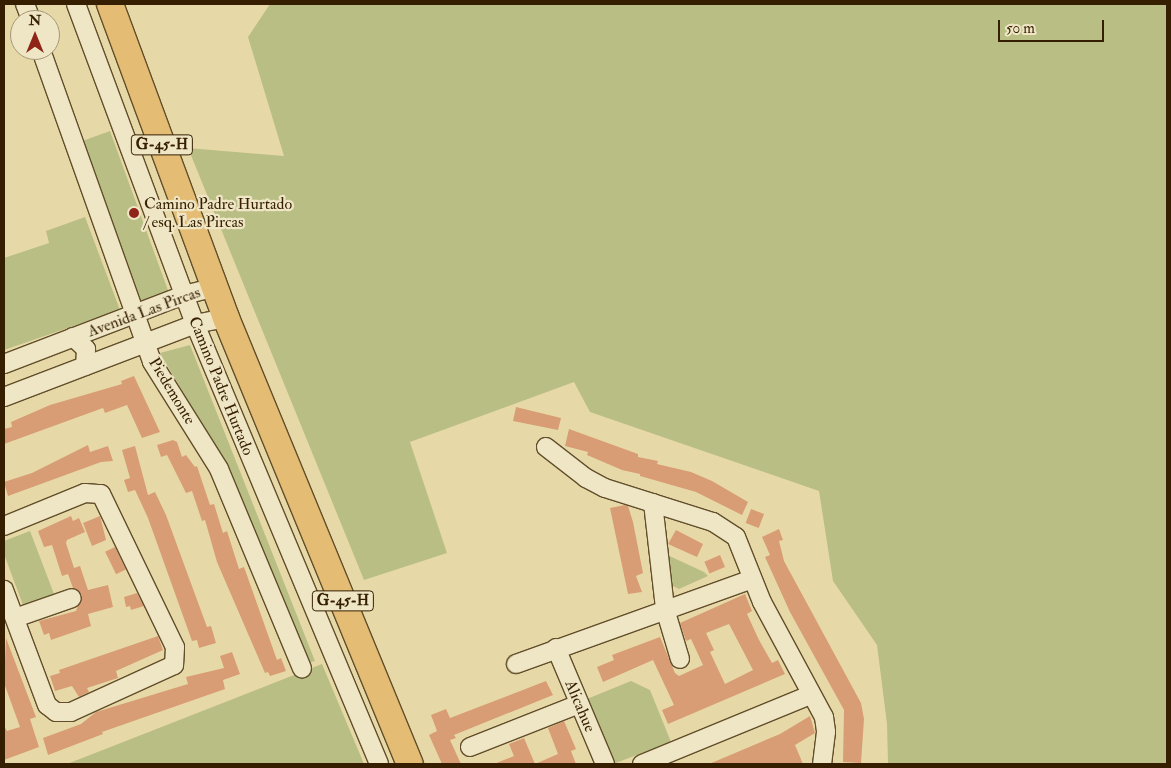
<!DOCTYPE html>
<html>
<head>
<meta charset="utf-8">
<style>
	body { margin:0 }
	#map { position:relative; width:1171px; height:768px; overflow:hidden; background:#e7d9a7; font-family:"IM FELL Double Pica",serif }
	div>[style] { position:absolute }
	.green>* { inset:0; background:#b9be85; transform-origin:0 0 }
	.building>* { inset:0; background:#d89d74; transform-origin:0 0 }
	.roads { filter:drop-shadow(1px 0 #624e2a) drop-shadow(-1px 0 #624e2a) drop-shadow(0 1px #624e2a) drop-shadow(0 -1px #624e2a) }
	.street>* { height:18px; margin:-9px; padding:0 9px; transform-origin:9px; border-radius:9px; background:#efe6c6 }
	.primary>* { height:26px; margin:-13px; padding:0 13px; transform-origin:13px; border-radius:13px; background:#e4bc74 }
	.dots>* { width:14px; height:14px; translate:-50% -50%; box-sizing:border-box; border:2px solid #efe6c6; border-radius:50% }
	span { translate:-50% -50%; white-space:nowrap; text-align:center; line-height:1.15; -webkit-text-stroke:4.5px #efe6c6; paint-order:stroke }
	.shield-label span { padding:1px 4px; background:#efe6c6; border:1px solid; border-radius:4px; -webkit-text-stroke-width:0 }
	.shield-label { font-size:15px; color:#351f00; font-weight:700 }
	.poi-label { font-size:16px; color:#351f00 }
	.left { translate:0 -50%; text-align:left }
	.street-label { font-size:16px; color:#351f00 }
	.frame { position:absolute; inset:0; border:5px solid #351f00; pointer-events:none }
	.north { position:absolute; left:10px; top:10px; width:50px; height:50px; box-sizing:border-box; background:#efe6c6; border:1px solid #a59677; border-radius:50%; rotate:0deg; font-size:14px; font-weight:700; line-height:20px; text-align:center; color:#351f00 }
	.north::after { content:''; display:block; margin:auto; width:18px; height:22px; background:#8f2418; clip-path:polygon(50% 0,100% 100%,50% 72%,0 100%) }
	.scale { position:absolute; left:998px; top:20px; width:106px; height:22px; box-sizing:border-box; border:2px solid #351f00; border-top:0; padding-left:6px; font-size:15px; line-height:18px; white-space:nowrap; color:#351f00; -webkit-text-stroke:4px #efe6c6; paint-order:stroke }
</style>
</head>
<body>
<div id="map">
	<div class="green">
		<div style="clip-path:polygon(270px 4px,1167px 4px,1167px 764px,888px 764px,887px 724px,877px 645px,833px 581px,819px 491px,590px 412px,574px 382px,410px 442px,447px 553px,364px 580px,188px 148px,284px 156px,248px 37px)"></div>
		<div style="left:110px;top:131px;width:170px;height:31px;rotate:70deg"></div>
		<div style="clip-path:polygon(85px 217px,120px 310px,4px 350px,4px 258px,49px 243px,46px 231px)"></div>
		<div style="clip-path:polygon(190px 345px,315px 661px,308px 663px,217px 450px,160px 353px)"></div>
		<div style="clip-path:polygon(30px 531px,54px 594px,23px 605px,4px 554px,4px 541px)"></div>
		<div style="clip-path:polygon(663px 553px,704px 572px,708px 576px,679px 589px,669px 584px)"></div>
		<div style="clip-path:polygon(322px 664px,364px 764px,67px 764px)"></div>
		<div style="clip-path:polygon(631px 681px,650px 690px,671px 742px,613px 764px,587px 699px)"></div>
	</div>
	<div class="building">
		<div style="clip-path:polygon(134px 376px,160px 432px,142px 438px,127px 405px,105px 413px,103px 408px,4px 444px,4px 429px,12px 427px,11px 422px,50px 405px,122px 384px,121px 381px)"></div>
		<div style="clip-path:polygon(516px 407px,561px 418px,558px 430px,513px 421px)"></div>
		<div style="clip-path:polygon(569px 429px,638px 454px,638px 457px,658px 461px,657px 464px,691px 472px,712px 481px,748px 502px,742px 515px,696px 492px,640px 476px,640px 474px,622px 470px,587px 455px,588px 452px,565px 446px)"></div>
		<div style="clip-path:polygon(173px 440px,177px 442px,182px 457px,186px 455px,195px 467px,197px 466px,210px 505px,214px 504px,223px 533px,227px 531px,239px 569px,244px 567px,277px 660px,281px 658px,286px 671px,270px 676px,268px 672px,265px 673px,217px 562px,205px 520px,202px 521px,192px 491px,186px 493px,167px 455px,161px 457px,157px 445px)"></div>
		<div style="clip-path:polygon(88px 445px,90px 452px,108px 446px,113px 461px,101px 462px,8px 496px,4px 482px,32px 473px)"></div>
		<div style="clip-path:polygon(135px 446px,148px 495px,155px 492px,166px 515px,207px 627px,211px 626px,216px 643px,199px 648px,197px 640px,192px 641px,148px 518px,135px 490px,128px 492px,124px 480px,130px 478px,122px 450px)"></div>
		<div style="clip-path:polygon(625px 505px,628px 506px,633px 522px,643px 573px,636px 576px,642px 592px,628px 594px,610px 508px)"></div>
		<div style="left:751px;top:509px;width:14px;height:15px;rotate:21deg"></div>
		<div style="clip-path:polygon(71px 516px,73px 521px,79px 518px,85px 532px,67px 540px,66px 543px,74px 568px,80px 566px,88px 590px,108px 585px,113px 607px,88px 614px,91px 626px,51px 640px,49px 633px,44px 635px,39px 621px,76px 611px,82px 595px,73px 588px,68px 574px,62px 576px,52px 545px,44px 547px,38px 531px)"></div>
		<div style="clip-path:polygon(100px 516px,106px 540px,92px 546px,83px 523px)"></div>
		<div style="clip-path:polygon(779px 529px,783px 540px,779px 541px,784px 561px,861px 703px,864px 719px,861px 763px,843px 762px,844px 710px,790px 612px,765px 557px,770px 555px,762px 537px)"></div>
		<div style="clip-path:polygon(676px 530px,703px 544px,697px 557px,668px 544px)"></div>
		<div style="left:115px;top:547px;width:25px;height:11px;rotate:64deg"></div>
		<div style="left:720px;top:555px;width:13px;height:17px;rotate:67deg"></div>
		<div style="clip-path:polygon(137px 593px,144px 606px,131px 610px,130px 606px,126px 607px,124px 597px)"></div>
		<div style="clip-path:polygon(evenodd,745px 594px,752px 611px,747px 614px,759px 640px,772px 663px,778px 660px,785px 674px,668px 724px,662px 710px,674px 705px,653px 660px,603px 682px,597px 667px,614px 660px,612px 655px,660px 637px,675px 673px,679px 676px,703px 665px,691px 639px,686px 641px,680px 623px,745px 594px,729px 624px,753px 670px,725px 684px,710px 652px,714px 650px,706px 633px,729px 624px)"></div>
		<div style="clip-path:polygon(158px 636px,163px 650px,116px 671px,118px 678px,87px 688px,89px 692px,79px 697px,72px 686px,55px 691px,50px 676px,60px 673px,59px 670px)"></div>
		<div style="clip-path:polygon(6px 638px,36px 717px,30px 719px,39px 747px,4px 760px,4px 726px,7px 731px,20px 727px,4px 683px)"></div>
		<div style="clip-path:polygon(232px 652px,240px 674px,223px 680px,225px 689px,102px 732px,103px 734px,48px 755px,43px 738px,81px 724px,96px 712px,188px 684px,186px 677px,224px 668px,220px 656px)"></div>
		<div style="clip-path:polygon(546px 681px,553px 695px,454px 735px,456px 738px,450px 740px,461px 764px,442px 764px,429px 735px,437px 731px,431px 715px,446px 709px,450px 718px)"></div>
		<div style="clip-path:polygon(810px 716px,815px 733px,795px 745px,803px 764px,709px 764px,780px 734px)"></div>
		<div style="clip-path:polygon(564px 721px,576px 749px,571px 751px,576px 764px,535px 764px,558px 754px,548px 728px)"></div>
		<div style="clip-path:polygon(524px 738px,535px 764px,494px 764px,514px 756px,509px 744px)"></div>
	</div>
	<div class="roads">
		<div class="street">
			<div style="left:25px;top:4px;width:17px;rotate:69deg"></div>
			<div style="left:76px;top:4px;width:341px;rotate:69.6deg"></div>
			<div style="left:195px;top:324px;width:477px;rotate:67.3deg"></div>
			<div style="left:41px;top:50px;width:331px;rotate:70.4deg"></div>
			<div style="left:152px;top:362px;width:126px;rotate:57.9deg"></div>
			<div style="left:219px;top:469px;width:216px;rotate:67.4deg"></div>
			<div style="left:73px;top:337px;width:18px;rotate:43deg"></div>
			<div style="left:86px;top:349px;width:17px;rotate:93deg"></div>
			<div style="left:4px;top:364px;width:193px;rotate:-21deg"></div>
			<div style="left:184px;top:295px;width:32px;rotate:-14deg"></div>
			<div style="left:4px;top:397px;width:204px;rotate:-20.9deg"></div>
			<div style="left:195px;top:324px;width:32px;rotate:-11deg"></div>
			<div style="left:546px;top:447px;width:51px;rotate:37.8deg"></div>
			<div style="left:586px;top:478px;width:21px;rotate:28deg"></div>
			<div style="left:605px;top:488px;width:113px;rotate:17.5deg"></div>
			<div style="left:713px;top:522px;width:27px;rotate:33deg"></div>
			<div style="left:736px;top:537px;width:70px;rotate:68.2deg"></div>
			<div style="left:762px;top:602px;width:131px;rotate:61.7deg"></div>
			<div style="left:824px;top:717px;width:15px;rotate:82deg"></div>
			<div style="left:826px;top:732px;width:32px;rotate:97deg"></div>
			<div style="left:653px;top:503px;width:107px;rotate:83.5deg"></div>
			<div style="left:665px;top:609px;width:52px;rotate:73.3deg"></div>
			<div style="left:4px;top:526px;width:87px;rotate:-22.2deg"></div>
			<div style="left:85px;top:493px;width:16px;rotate:4deg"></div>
			<div style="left:101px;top:494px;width:170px;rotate:64.2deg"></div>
			<div style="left:175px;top:647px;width:18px;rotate:93deg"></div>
			<div style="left:174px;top:665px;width:113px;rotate:155.5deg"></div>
			<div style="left:71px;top:712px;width:15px;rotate:180deg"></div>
			<div style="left:56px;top:712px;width:11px;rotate:-142deg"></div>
			<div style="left:47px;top:705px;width:123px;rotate:-110.5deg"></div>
			<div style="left:15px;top:618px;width:60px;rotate:-19.3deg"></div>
			<div style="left:556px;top:648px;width:126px;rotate:67.1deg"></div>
			<div style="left:516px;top:664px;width:251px;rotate:-19.8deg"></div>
			<div style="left:470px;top:747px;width:117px;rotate:-21.5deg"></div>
			<div style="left:642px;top:764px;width:182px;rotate:-22.3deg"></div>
		</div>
		<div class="primary">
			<div style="left:110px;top:4px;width:335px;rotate:69.7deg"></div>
			<div style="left:226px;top:318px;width:482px;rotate:67.6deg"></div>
		</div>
	</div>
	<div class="dots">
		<div style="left:134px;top:213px;background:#8f2418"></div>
	</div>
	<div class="shield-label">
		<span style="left:162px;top:145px">G-45-H</span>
		<span style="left:343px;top:601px">G-45-H</span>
	</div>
	<div class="poi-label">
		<span class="left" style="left:144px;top:213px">Camino Padre Hurtado<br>/ esq. Las Pircas</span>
	</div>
	<div class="street-label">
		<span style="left:144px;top:312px;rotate:-20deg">Avenida Las Pircas</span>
		<span style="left:221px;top:386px;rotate:68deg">Camino Padre Hurtado</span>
		<span style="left:172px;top:391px;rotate:59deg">Piedemonte</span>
		<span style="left:580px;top:706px;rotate:67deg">Alicahue</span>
	</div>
	<div class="frame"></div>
	<div class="north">N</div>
	<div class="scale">50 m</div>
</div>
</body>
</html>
